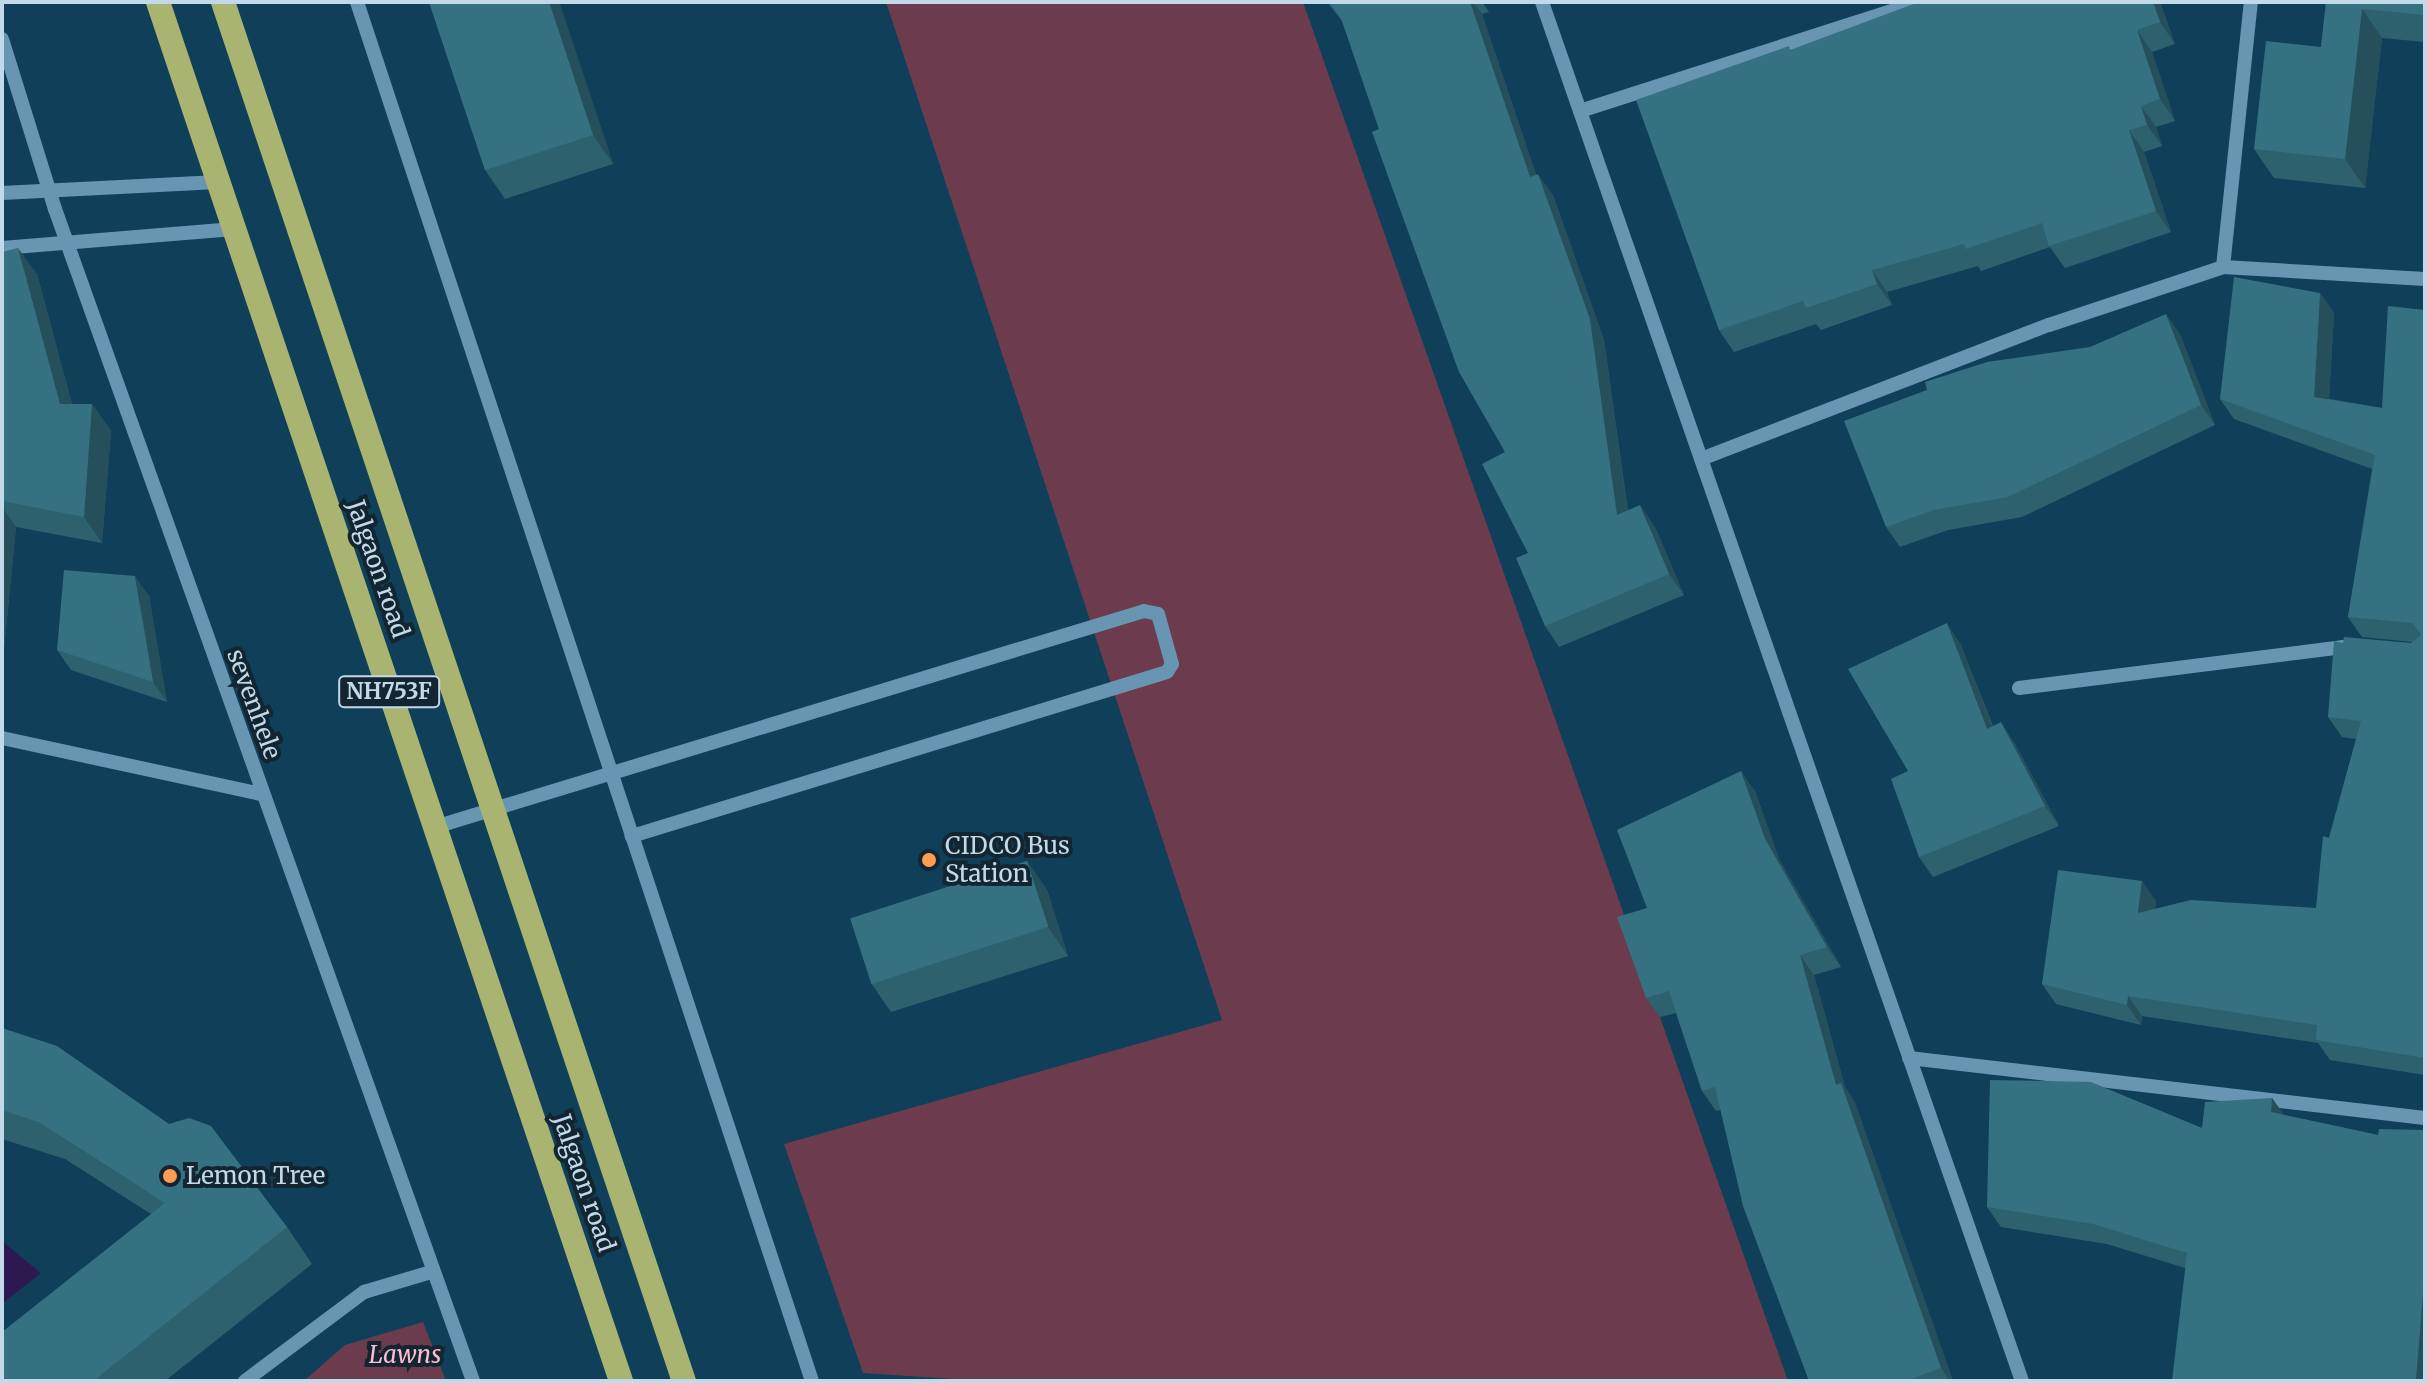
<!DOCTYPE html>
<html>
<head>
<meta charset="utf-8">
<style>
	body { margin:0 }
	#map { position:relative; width:2427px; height:1383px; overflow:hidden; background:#104059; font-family:Merriweather,serif }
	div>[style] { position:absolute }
	.green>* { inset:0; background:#6c3b4d }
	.water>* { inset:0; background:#2d194f }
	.minor>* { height:14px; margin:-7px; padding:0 7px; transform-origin:7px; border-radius:7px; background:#6795b2 }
	.highway>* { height:24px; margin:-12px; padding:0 12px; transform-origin:12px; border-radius:12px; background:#a8b46f }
	.wall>* { inset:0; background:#2e616e }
	.shaded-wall>* { inset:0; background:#254f5a }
	.building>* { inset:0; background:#357180; transform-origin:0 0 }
	.dots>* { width:22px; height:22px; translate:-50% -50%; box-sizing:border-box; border:4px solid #122530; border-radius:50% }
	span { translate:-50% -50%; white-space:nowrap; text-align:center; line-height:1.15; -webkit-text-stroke:8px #122530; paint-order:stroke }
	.shield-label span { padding:2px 6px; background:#122530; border:2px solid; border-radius:6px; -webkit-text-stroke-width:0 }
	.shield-label { font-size:22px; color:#c2d9e9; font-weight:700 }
	.street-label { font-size:24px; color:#c2d9e9 }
	.poi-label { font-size:24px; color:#c2d9e9 }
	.left { translate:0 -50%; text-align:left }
	.park-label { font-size:24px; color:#fabdd2; font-style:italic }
	.frame { position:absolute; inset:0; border:4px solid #c2d9e9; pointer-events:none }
</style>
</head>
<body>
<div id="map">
	<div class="green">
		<div style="clip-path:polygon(886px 2px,1303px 2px,1788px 1381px,984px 1381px,863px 1373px,784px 1144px,1222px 1020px)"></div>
		<div style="clip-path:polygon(423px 1322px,446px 1381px,304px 1381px,345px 1345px)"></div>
	</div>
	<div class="water">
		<div style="clip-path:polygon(2px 1241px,41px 1273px,2px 1304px)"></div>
	</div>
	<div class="minor">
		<div style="left:357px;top:2px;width:1452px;rotate:71.74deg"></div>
		<div style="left:1542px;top:2px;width:1460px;rotate:70.81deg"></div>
		<div style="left:2px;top:39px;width:178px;rotate:72.7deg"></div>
		<div style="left:55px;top:209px;width:1244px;rotate:70.37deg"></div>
		<div style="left:1580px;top:111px;width:357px;rotate:-17.8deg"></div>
		<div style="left:2px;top:193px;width:216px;rotate:-2.9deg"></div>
		<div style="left:2px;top:248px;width:233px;rotate:-4.7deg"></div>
		<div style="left:2223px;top:267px;width:266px;rotate:-84deg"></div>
		<div style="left:1701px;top:459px;width:373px;rotate:-21.1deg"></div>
		<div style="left:2049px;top:325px;width:183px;rotate:-18.4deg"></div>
		<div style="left:2223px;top:267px;width:202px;rotate:3.4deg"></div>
		<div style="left:2019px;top:688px;width:337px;rotate:-7.2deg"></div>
		<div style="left:2px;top:738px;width:266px;rotate:12.2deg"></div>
		<div style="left:435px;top:827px;width:741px;rotate:-16.94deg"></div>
		<div style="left:1144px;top:611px;width:14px;rotate:12deg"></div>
		<div style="left:1158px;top:614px;width:52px;rotate:74.4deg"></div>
		<div style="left:1172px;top:664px;width:9px;rotate:122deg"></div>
		<div style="left:1167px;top:672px;width:560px;rotate:162.96deg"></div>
		<div style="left:1909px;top:1058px;width:519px;rotate:6.63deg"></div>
		<div style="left:245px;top:1381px;width:149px;rotate:-36.8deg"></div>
		<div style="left:364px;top:1292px;width:70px;rotate:-16.6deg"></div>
	</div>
	<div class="highway">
		<div style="left:158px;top:2px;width:1455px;rotate:71.44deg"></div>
		<div style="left:223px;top:2px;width:1454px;rotate:71.52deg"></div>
	</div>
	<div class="wall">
		<div style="clip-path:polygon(429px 2px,559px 2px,613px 164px,505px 199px,485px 170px)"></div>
		<div style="clip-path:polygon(1327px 2px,1482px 2px,1489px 12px,1482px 14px,1536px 175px,1553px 195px,1604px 340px,1628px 511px,1655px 527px,1684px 595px,1559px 647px,1545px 626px,1505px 452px,1379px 129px,1342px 21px)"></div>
		<div style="clip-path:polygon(2160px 2px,2175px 44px,2152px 52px,2175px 121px,2156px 127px,2162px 146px,2144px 152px,2171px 232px,2065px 268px,2050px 247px,1981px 271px,1978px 266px,1887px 292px,1892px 305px,1821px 330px,1816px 324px,1734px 352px,1719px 330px,1791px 50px)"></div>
		<div style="clip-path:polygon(2326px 2px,2425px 2px,2425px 42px,2382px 38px,2365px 188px,2274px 178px,2254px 149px,2321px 47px)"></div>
		<div style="clip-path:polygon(2px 252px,37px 274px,72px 404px,92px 404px,111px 431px,102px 543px,16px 527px,3px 659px,2px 659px)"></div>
		<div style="clip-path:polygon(2320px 293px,2334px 313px,2329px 399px,2382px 408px,2425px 310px,2425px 1075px,2330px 1060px,2318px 1043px,2142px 1016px,2141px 1025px,2056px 1004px,2042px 984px,2156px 901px,2155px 909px,2316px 908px,2329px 838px,2356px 739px,2342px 737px,2328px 717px,2343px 643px,2411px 643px,2412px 642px,2362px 637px,2348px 617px,2372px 469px,2234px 419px,2220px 399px)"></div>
		<div style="clip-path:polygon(2180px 334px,2215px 425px,2022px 517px,1948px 530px,1900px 547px,1886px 527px)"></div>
		<div style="clip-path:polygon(149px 596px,167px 702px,71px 670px,57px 650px)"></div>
		<div style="clip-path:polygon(1960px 643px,1993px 726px,2014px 742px,2059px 826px,1933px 877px,1919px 857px,1908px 771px)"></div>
		<div style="clip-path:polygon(1755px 791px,1779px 859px,1841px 967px,1814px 975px,1845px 1087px,1855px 1103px,1953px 1381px,1809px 1381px,1721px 1110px,1716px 1111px,1702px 1091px,1676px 1013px,1660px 1017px,1646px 998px,1647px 908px)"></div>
		<div style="clip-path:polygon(1027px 861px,1047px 890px,1068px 956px,891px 1012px,871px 983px)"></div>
		<div style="clip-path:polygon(2px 1028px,287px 1227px,312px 1264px,165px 1381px,2px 1381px,151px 1214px,65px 1159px,2px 1139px)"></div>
		<div style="clip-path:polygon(2272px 1098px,2284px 1115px,2378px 1135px,2185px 1268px,2107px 1244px,2001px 1227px,1987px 1207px,2202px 1128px)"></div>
	</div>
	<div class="shaded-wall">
		<div style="clip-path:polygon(549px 2px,559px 2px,613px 164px,593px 135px)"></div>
		<div style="clip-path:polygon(1470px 2px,1473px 2px,1482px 14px,1544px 198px,1530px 177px)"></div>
		<div style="clip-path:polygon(2153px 2px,2160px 2px,2175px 44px,2160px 22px)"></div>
		<div style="clip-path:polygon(2362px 9px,2382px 38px,2365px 188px,2345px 159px)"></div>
		<div style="clip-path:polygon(2137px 30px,2152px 52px,2175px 121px,2160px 99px)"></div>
		<div style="clip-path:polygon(2141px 106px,2156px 127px,2162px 146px,2147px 125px)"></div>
		<div style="clip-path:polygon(2129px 130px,2144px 152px,2171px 232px,2156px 211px)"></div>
		<div style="clip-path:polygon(1538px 174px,1553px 195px,1604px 340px,1631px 537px,1617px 515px)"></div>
		<div style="clip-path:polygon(18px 248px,37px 274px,79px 431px,60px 404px)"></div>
		<div style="clip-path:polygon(1872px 270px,1887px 292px,1892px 305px,1877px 284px)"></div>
		<div style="clip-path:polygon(2320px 293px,2334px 313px,2328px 417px,2314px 397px)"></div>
		<div style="clip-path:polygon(2166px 314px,2180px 334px,2215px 425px,2201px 405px)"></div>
		<div style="clip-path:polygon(92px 404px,111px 431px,102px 543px,84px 517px)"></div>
		<div style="clip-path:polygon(1640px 505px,1655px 527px,1684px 595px,1669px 574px)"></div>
		<div style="clip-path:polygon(2px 507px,16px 527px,3px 659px,2px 657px)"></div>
		<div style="clip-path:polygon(135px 576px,149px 596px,167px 702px,153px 682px)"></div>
		<div style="clip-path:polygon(1947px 623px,1960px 643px,2001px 749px,1987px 729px)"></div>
		<div style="clip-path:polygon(2001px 722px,2014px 742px,2059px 826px,2045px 806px)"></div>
		<div style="clip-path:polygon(1741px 771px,1755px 791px,1779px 859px,1841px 967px,1827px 947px,1765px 839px)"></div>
		<div style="clip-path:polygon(1027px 861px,1047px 890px,1068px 956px,1048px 927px)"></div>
		<div style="clip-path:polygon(2142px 881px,2156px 901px,2152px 933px,2138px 913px)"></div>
		<div style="clip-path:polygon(1800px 955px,1814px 975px,1845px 1087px,1855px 1103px,1953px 1381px,1950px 1381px,1941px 1368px,1836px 1085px)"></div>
		<div style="clip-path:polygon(2128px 996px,2142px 1016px,2141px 1025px,2127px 1005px)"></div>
		<div style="clip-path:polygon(2272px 1098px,2286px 1118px,2271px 1112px)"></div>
		<div style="clip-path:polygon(2425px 1270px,2425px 1381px,2416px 1381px)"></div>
	</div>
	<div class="building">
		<div style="clip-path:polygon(429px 2px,549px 2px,593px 135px,485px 170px)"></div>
		<div style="clip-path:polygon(1329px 2px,1470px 2px,1530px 177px,1538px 174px,1590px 319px,1617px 515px,1640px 505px,1669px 574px,1545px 626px,1516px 558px,1528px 553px,1482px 464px,1505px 452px,1459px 372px,1372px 132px,1379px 129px,1341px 18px)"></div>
		<div style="clip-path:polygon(1919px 2px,2153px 2px,2160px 22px,2137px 30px,2160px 99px,2141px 106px,2147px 125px,2129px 130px,2156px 211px,2049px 246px,2042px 223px,1966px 249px,1964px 244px,1872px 270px,1877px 284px,1806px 308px,1803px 301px,1719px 330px,1636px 100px,1789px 46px,1790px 50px)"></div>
		<div style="clip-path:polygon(2326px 2px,2425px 2px,2425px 15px,2362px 9px,2345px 159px,2254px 149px,2266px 41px,2321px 47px)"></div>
		<div style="clip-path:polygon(18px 248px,60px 404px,92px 404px,84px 517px,2px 501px,2px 252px)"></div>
		<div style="clip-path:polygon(2234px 277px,2320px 293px,2314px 397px,2382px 408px,2388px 306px,2425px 310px,2425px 1058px,2316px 1040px,2317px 1025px,2128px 996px,2127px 1005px,2042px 984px,2058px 870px,2142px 881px,2138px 913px,2191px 900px,2316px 908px,2323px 836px,2329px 838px,2361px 721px,2328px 717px,2334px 641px,2343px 643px,2344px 637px,2411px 643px,2421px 635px,2413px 623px,2348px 617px,2375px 455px,2220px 399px)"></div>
		<div style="clip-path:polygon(2166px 314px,2201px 405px,2008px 497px,1934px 510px,1886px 527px,1844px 421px,1927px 390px,1925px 382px,1987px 362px,2090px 347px)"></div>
		<div style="clip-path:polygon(64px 570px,135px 576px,153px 682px,57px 650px)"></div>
		<div style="clip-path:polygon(1947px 623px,1987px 729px,2001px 722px,2045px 806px,1919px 857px,1891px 779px,1908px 771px,1848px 669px)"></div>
		<div style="clip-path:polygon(1741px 771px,1765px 839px,1827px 947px,1800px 955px,1836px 1085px,1841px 1083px,1941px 1368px,1906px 1381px,1809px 1381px,1743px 1206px,1715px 1087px,1702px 1091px,1669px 991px,1646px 998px,1617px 917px,1647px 908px,1617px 830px)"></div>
		<div style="left:1027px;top:861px;width:69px;height:186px;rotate:72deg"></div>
		<div style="clip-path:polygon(2px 1028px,57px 1046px,169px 1124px,189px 1118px,211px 1126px,287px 1227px,97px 1378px,96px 1381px,2px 1381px,2px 1332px,165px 1203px,39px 1122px,2px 1110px)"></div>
		<div style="clip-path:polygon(1990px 1080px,2091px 1082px,2202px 1128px,2205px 1102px,2272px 1098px,2271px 1112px,2378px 1135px,2379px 1129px,2425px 1130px,2425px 1270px,2416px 1381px,2172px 1381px,2187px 1253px,2093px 1224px,1987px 1207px)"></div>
	</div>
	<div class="dots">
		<div style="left:929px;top:860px;background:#fc9d53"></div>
		<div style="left:170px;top:1176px;background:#fc9d53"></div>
	</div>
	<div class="shield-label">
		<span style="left:389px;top:692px">NH753F</span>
	</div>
	<div class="street-label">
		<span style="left:378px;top:569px;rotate:71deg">Jalgaon road</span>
		<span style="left:254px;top:704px;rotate:70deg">sevenhele</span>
		<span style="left:584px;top:1183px;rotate:71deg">Jalgaon road</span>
	</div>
	<div class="poi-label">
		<span class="left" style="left:945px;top:860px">CIDCO Bus<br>Station</span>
		<span class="left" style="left:186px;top:1176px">Lemon Tree</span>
	</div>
	<div class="park-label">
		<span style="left:405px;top:1355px">Lawns</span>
	</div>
	<div class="frame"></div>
</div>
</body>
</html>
